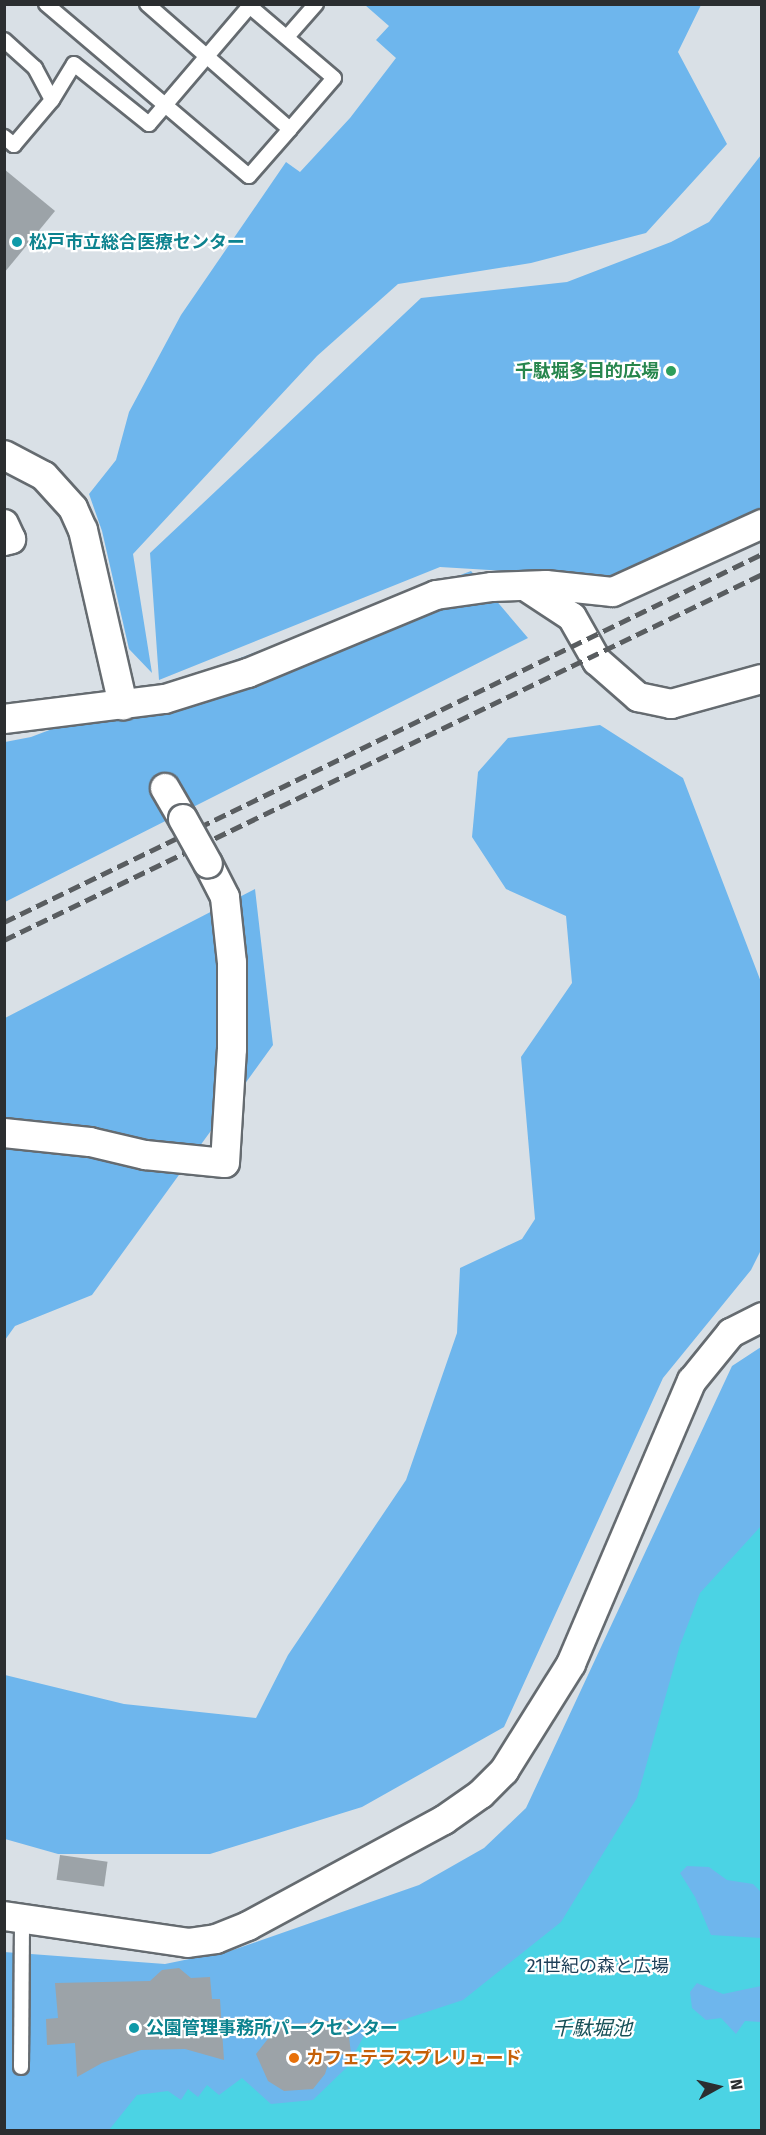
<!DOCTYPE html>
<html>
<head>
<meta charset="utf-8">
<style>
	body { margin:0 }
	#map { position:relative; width:766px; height:2135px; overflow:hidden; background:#d9e0e6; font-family:"Fira Sans","Noto Sans JP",sans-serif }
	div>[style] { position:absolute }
	.green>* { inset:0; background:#6eb6ed }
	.water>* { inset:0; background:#4bd3e4 }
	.building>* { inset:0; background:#9ca3a8; transform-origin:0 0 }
	.roads { filter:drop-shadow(2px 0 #656b70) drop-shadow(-2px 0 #656b70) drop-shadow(0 2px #656b70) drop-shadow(0 -2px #656b70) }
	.service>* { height:14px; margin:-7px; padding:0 7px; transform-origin:7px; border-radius:7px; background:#fff }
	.minor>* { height:28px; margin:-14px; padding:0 14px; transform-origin:14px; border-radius:14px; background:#fff }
	.rail>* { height:4.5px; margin-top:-2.25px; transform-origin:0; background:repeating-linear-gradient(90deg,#595d60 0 12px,transparent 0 18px) }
	.bridges { filter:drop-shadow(2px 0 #656b70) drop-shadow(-2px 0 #656b70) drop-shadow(0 2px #656b70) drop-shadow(0 -2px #656b70) }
	.minor-bridge>* { height:28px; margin:-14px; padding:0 14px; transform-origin:14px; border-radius:14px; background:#fff }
	.dots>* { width:16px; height:16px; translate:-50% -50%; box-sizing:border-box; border:3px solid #fff; border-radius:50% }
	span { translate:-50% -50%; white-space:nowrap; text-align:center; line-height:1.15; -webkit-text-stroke:4.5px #fff; paint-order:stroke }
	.culture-label { font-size:18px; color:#0d838f; font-weight:700 }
	.left { translate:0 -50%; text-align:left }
	.leisure-label { font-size:18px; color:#27864d; font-weight:700 }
	.right { translate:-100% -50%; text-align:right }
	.park-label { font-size:18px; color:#1e3f58 }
	.food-label { font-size:18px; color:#c56008; font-weight:700 }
	.water-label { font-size:20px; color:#175158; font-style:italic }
	.frame { position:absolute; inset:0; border:6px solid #2b2e30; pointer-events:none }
	.north { position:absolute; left:688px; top:2057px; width:60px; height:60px; -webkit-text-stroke:4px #fff; paint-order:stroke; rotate:82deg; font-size:16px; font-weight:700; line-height:24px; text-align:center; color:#2b2e30 }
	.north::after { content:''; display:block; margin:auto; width:21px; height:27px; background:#2b2e30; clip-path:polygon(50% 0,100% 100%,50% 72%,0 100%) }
</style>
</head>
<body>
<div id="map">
	<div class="green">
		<div style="clip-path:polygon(365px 5px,701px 5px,678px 52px,727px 144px,646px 233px,531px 263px,398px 284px,317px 356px,133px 554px,152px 673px,129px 649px,102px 531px,89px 494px,116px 460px,129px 412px,181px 315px,286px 162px,300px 172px,350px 118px,396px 58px,376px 40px,389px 26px)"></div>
		<div style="clip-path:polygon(761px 155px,761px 509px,623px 578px,440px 567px,159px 680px,150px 553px,421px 298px,567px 282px,671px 242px,709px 222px)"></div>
		<div style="clip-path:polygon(471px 571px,528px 638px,5px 902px,5px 742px,31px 737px)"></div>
		<div style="clip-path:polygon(600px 725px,683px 778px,761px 982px,761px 1250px,751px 1270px,663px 1378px,504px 1727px,362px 1807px,210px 1854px,58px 1854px,5px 1839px,5px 1675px,124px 1704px,256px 1718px,288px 1655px,406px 1480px,457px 1333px,460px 1268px,522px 1239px,535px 1219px,521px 1057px,572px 983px,566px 916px,506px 889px,472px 837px,478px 772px,508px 738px)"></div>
		<div style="clip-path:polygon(255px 889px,273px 1045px,92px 1295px,15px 1326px,5px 1340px,5px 1018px)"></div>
		<div style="clip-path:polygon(761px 1347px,761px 2130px,5px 2130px,4px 1952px,165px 1964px,233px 1950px,419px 1885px,484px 1848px,526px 1808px,732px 1366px)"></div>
	</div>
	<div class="water">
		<div style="clip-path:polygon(761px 1526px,761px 1892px,753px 1884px,727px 1880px,709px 1867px,687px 1866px,680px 1873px,695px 1897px,711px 1935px,761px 1938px,761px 1986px,723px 1994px,697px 1983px,690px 1992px,692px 2008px,706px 2020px,721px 2018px,736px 2034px,745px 2021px,761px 2022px,761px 2130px,109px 2130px,137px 2095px,168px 2091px,181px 2100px,188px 2089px,198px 2097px,207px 2085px,219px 2095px,242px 2078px,271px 2104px,313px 2100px,347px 2067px,366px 2032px,463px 2000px,561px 1922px,637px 1798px,680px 1645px,700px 1593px)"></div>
	</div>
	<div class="building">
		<div style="clip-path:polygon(4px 169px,55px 211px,4px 273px)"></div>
		<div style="left:60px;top:1855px;width:48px;height:25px;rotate:8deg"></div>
		<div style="clip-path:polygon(179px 1968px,191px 1978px,210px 1977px,212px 1999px,220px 1999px,224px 2060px,185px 2049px,141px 2050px,102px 2063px,77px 2077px,75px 2043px,47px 2045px,46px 2019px,58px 2018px,55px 1983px,150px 1981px,162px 1970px)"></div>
		<div style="clip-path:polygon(347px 2019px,351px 2054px,331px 2055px,325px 2074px,313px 2089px,284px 2091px,268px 2081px,256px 2054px,278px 2026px)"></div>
	</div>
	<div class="roads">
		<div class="service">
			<div style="left:46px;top:4px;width:266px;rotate:40.3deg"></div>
			<div style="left:249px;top:176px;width:62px;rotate:-48.9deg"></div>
			<div style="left:147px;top:4px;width:190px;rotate:41.2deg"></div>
			<div style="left:290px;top:129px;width:67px;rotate:-49.2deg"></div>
			<div style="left:334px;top:78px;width:114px;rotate:-139.6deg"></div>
			<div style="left:287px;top:37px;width:44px;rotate:-48.7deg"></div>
			<div style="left:4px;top:40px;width:42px;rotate:42.1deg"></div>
			<div style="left:35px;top:68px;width:36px;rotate:62deg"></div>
			<div style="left:52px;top:100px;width:59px;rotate:130.2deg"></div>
			<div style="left:14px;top:145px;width:13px;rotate:-141deg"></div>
			<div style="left:52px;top:100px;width:42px;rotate:-58.6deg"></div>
			<div style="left:74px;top:64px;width:96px;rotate:38.7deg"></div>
			<div style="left:149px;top:124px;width:154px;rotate:-49.5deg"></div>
			<div style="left:21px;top:2067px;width:149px;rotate:-89.6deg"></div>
		</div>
		<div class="minor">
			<div style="left:4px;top:455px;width:45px;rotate:27.7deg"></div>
			<div style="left:44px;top:476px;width:43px;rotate:47.8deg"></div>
			<div style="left:73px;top:508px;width:24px;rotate:66deg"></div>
			<div style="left:83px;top:530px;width:180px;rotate:77.1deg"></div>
			<div style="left:4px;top:524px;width:17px;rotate:65deg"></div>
			<div style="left:11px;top:539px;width:7px;rotate:164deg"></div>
			<div style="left:525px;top:586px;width:56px;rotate:33.4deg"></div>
			<div style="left:572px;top:617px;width:51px;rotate:60.4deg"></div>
			<div style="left:597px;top:661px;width:55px;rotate:41.3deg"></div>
			<div style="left:638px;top:697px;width:34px;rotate:12deg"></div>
			<div style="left:671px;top:704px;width:94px;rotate:-15.4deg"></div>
			<div style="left:4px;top:719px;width:162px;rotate:-7.1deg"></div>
			<div style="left:165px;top:699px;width:87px;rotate:-17.4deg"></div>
			<div style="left:248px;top:673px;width:204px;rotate:-22.5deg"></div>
			<div style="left:436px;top:595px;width:57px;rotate:-8.1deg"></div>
			<div style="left:492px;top:587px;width:54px;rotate:-2.1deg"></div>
			<div style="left:546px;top:585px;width:67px;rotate:6deg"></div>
			<div style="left:613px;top:592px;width:164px;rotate:-24.5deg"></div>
			<div style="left:165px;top:788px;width:36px;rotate:60deg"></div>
			<div style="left:4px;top:1133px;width:86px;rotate:6deg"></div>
			<div style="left:90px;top:1142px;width:57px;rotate:13.3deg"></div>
			<div style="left:145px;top:1155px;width:80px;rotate:5.7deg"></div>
			<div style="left:225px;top:1163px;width:114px;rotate:-86.5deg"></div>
			<div style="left:232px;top:1049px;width:86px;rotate:-90deg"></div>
			<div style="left:232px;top:963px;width:66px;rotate:-96.1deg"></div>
			<div style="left:225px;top:897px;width:37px;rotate:-117deg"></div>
			<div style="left:4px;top:1916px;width:186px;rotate:8.3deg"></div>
			<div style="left:188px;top:1943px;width:28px;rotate:-8deg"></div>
			<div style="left:216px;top:1939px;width:35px;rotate:-22deg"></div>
			<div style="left:248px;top:1926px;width:223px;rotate:-28.4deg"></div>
			<div style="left:444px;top:1820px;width:45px;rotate:-35.1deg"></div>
			<div style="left:481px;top:1794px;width:33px;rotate:-45deg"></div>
			<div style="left:504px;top:1771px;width:126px;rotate:-57.9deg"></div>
			<div style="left:571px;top:1664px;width:308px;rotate:-66.9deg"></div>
			<div style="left:692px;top:1381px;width:62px;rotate:-50.9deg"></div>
			<div style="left:731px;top:1333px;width:35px;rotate:-27deg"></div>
		</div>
	</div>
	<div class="rail">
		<div style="left:4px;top:922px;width:843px;rotate:-25.9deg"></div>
		<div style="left:4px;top:940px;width:842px;rotate:-25.77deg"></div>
	</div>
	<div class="bridges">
		<div class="minor-bridge">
			<div style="left:183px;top:819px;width:51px;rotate:60.9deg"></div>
		</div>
	</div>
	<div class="dots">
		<div style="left:17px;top:242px;background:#0f9aa8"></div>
		<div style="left:671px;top:371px;background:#2e9e5b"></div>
		<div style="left:134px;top:2028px;background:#0f9aa8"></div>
		<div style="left:294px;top:2058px;background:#e8710a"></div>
	</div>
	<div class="culture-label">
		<span class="left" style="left:29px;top:242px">松戸市立総合医療センター</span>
		<span class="left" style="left:146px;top:2028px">公園管理事務所パークセンター</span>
	</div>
	<div class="leisure-label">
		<span class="right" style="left:659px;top:371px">千駄堀多目的広場</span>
	</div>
	<div class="park-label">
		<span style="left:598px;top:1966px">21世紀の森と広場</span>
	</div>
	<div class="food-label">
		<span class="left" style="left:306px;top:2058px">カフェテラスプレリュード</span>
	</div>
	<div class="water-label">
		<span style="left:592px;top:2028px">千駄堀池</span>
	</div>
	<div class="frame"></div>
	<div class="north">N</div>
</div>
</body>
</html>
